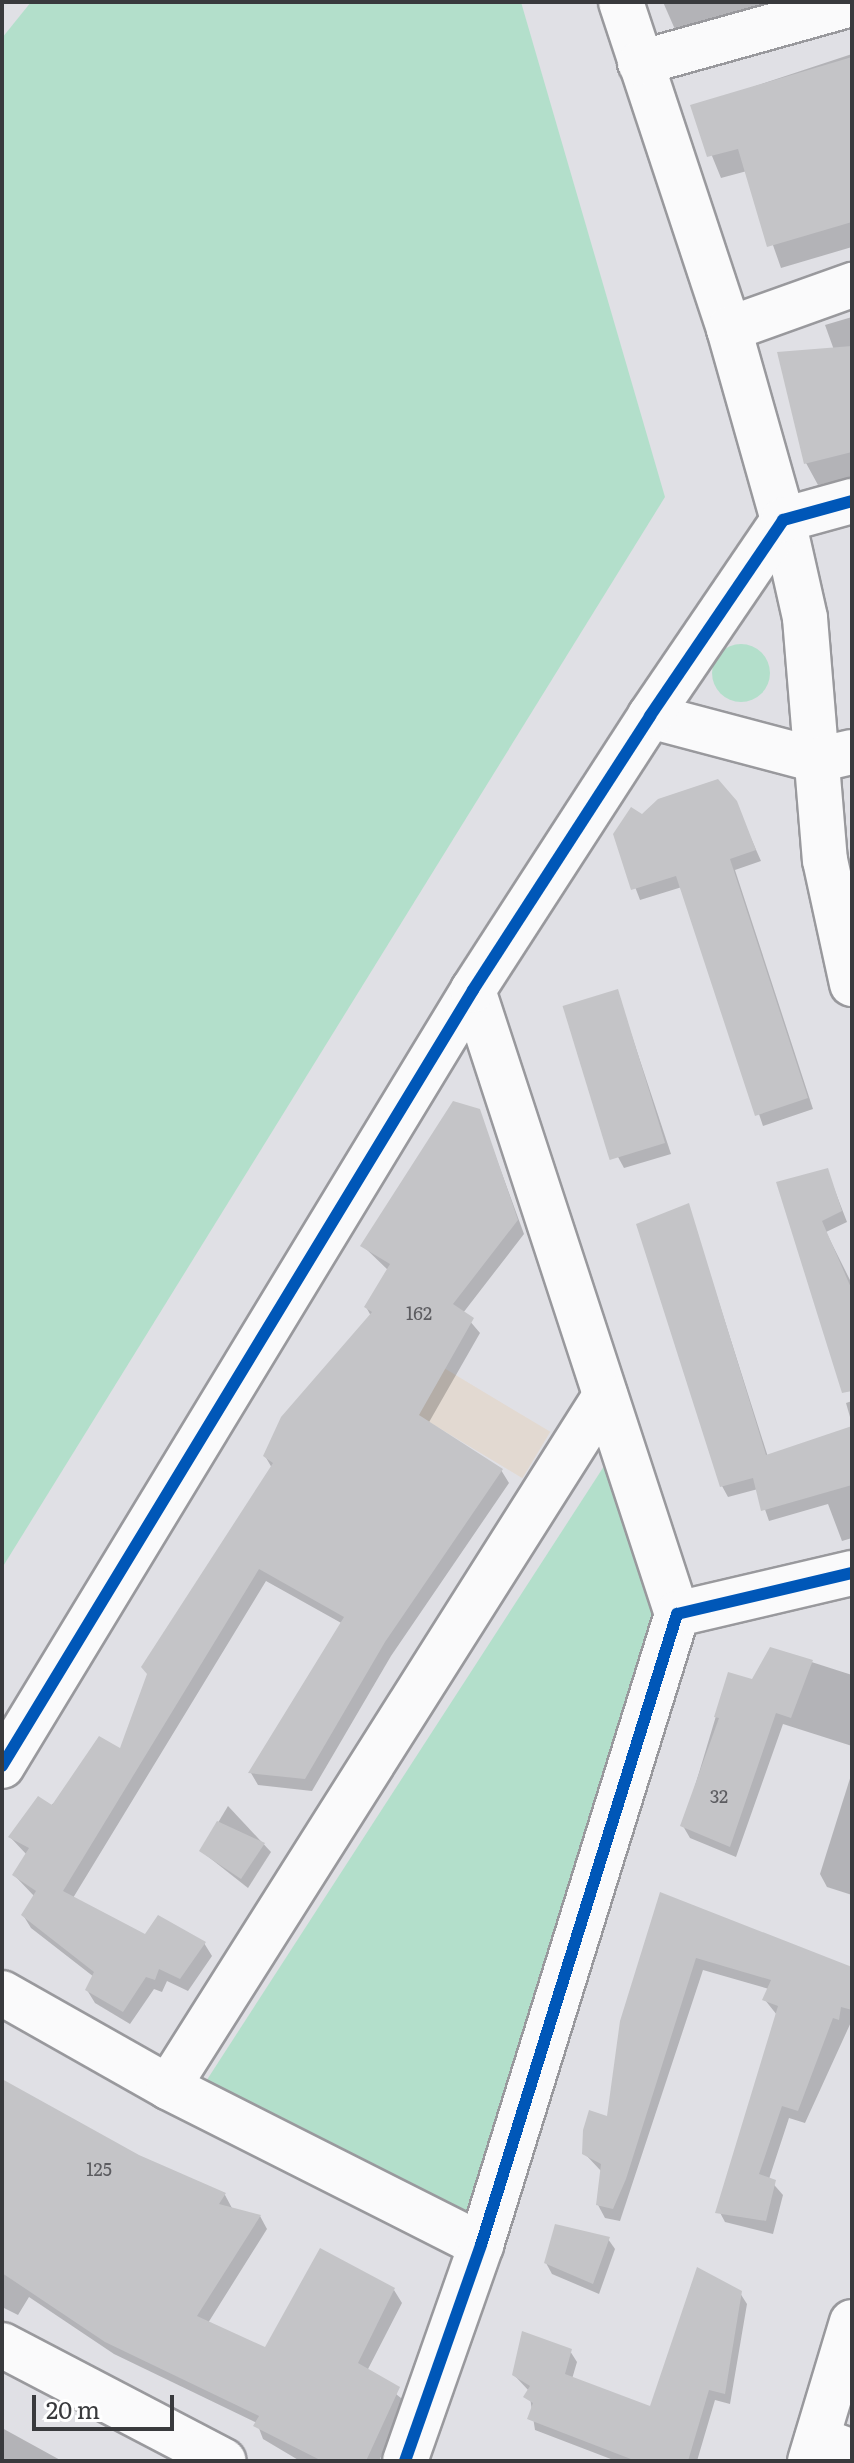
<!DOCTYPE html>
<html>
<head>
<meta charset="utf-8">
<style>
	body { margin:0 }
	#map { position:relative; width:854px; height:2463px; overflow:hidden; background:#e0e0e5; font-family:Literata,serif }
	div>[style] { position:absolute }
	.education>* { inset:0; background:#e2d9d1; transform-origin:0 0 }
	.green>* { inset:0; background:#b3dfcb }
	.round { border-radius:50% }
	.shadow>* { inset:0; background:#0003 }
	.building>* { inset:0; background:#c4c4c7; transform-origin:0 0 }
	.roads { filter:drop-shadow(2px 0 #99999d) drop-shadow(-2px 0 #99999d) drop-shadow(0 2px #99999d) drop-shadow(0 -2px #99999d) }
	.minor>* { height:44px; margin:-22px; padding:0 22px; transform-origin:22px; border-radius:22px; background:#fafafb }
	.cycleway>* { height:12px; margin:-6px; padding:0 6px; transform-origin:6px; border-radius:6px; background:#0057b8 }
	span { translate:-50% -50%; white-space:nowrap; text-align:center; line-height:1.15; -webkit-text-stroke:7px #fff; paint-order:stroke }
	.number-label { font-size:18px; color:#5c5c60 }
	.number-label span { -webkit-text-stroke-width:0 }
	.frame { position:absolute; inset:0; border:4px solid #393a3d; pointer-events:none }
	.scale { position:absolute; left:32px; top:2395px; width:142px; height:36px; box-sizing:border-box; border:4px solid #393a3d; border-top:0; padding-left:10px; font-size:24px; line-height:28px; white-space:nowrap; color:#393a3d; -webkit-text-stroke:6px #fff; paint-order:stroke }
</style>
</head>
<body>
<div id="map">
	<div class="education">
		<div style="left:444px;top:1368px;width:124px;height:54px;rotate:31deg"></div>
	</div>
	<div class="green">
		<div style="clip-path:polygon(31px 2px,521px 2px,665px 497px,2px 1568px,2px 38px)"></div>
		<div class="round" style="left:712px;top:644px;width:58px;height:58px"></div>
		<div style="clip-path:polygon(608px 1460px,661px 1612px,469px 2214px,201px 2089px)"></div>
	</div>
	<div class="shadow">
		<div style="clip-path:polygon(663px 2px,852px 2px,684px 50px)"></div>
		<div style="clip-path:polygon(852px 54px,852px 247px,781px 268px,747px 171px,721px 178px,692px 107px)"></div>
		<div style="clip-path:polygon(852px 317px,852px 477px,818px 485px,806px 463px,834px 350px,825px 325px)"></div>
		<div style="clip-path:polygon(735px 802px,761px 861px,735px 870px,813px 1109px,763px 1126px,682px 887px,640px 900px,615px 834px,642px 817px)"></div>
		<div style="clip-path:polygon(617px 991px,671px 1154px,624px 1168px,618px 1157px)"></div>
		<div style="clip-path:polygon(479px 1111px,524px 1234px,463px 1313px,480px 1333px,428px 1424px,501px 1470px,509px 1483px,391px 1656px,312px 1791px,258px 1785px,251px 1773px,343px 1624px,266px 1581px,73px 1898px,146px 1937px,204px 1943px,212px 1956px,188px 1991px,167px 1981px,162px 1992px,154px 1989px,130px 2024px,95px 2003px,87px 1990px,94px 1977px,31px 1928px,23px 1915px,35px 1897px,14px 1875px,27px 1855px,10px 1837px,121px 1751px,272px 1468px,265px 1456px,371px 1316px,366px 1307px,389px 1271px,363px 1246px)"></div>
		<div style="clip-path:polygon(827px 1170px,847px 1222px,826px 1232px,852px 1284px,852px 1360px,778px 1183px)"></div>
		<div style="clip-path:polygon(688px 1205px,768px 1457px,852px 1428px,852px 1538px,842px 1541px,828px 1504px,769px 1521px,758px 1489px,728px 1497px,722px 1486px)"></div>
		<div style="clip-path:polygon(852px 1401px,852px 1424px,846px 1403px)"></div>
		<div style="clip-path:polygon(771px 1649px,852px 1675px,852px 1746px,783px 1724px,736px 1857px,690px 1838px,683px 1826px,716px 1716px,753px 1681px)"></div>
		<div style="clip-path:polygon(852px 1772px,852px 1895px,827px 1887px,820px 1874px)"></div>
		<div style="clip-path:polygon(228px 1806px,271px 1852px,248px 1888px,201px 1851px)"></div>
		<div style="clip-path:polygon(661px 1895px,852px 1973px,852px 2020px,805px 2123px,789px 2118px,769px 2179px,783px 2195px,773px 2234px,725px 2222px,718px 2209px,777px 2015px,765px 2000px,769px 1989px,703px 1970px,620px 2221px,605px 2218px,598px 2205px,602px 2172px,584px 2153px,609px 2119px)"></div>
		<div style="clip-path:polygon(2px 2080px,138px 2157px,225px 2195px,233px 2210px,260px 2216px,267px 2229px,208px 2323px,266px 2350px,394px 2290px,402px 2303px,367px 2371px,406px 2402px,379px 2461px,300px 2461px,263px 2439px,257px 2423px,114px 2354px,29px 2297px,18px 2315px,2px 2307px)"></div>
		<div style="clip-path:polygon(608px 2239px,615px 2249px,599px 2294px,552px 2274px,546px 2263px)"></div>
		<div style="clip-path:polygon(740px 2293px,747px 2304px,730px 2404px,715px 2400px,697px 2461px,616px 2461px,535px 2430px,529px 2391px,514px 2375px,570px 2351px,577px 2362px,572px 2379px,651px 2408px)"></div>
		<div style="clip-path:polygon(2px 2428px,62px 2461px,2px 2461px)"></div>
	</div>
	<div class="building">
		<div style="clip-path:polygon(852px 57px,852px 222px,767px 247px,738px 149px,707px 157px,690px 105px)"></div>
		<div style="clip-path:polygon(852px 346px,852px 452px,804px 464px,777px 352px)"></div>
		<div style="clip-path:polygon(718px 779px,737px 801px,756px 850px,730px 859px,808px 1098px,755px 1116px,676px 876px,631px 890px,613px 834px,631px 807px,642px 814px,658px 799px)"></div>
		<div style="left:618px;top:989px;width:161px;height:58px;rotate:73deg"></div>
		<div style="clip-path:polygon(453px 1101px,480px 1109px,518px 1220px,453px 1304px,474px 1318px,419px 1415px,503px 1469px,385px 1642px,305px 1779px,248px 1773px,344px 1617px,259px 1569px,63px 1891px,145px 1934px,158px 1915px,206px 1942px,180px 1979px,159px 1969px,155px 1980px,146px 1977px,123px 2012px,85px 1990px,94px 1972px,21px 1915px,36px 1891px,12px 1875px,29px 1848px,8px 1837px,38px 1796px,52px 1805px,99px 1736px,120px 1748px,147px 1674px,141px 1667px,273px 1463px,263px 1456px,281px 1417px,372px 1312px,364px 1307px,390px 1264px,360px 1246px)"></div>
		<div style="clip-path:polygon(828px 1168px,842px 1211px,822px 1221px,852px 1290px,852px 1391px,842px 1393px,776px 1182px)"></div>
		<div style="clip-path:polygon(689px 1203px,766px 1455px,852px 1426px,852px 1485px,761px 1511px,753px 1478px,720px 1487px,636px 1224px)"></div>
		<div style="clip-path:polygon(770px 1647px,813px 1660px,791px 1718px,776px 1713px,730px 1847px,680px 1826px,719px 1718px,714px 1717px,728px 1672px,752px 1679px)"></div>
		<div style="clip-path:polygon(217px 1821px,265px 1843px,241px 1879px,199px 1851px)"></div>
		<div style="clip-path:polygon(660px 1892px,852px 1967px,852px 2010px,841px 2007px,839px 2020px,833px 2018px,798px 2111px,782px 2106px,759px 2174px,776px 2180px,766px 2221px,715px 2213px,778px 2006px,762px 2000px,771px 1980px,696px 1958px,626px 2179px,613px 2209px,596px 2205px,601px 2164px,582px 2154px,583px 2130px,589px 2110px,607px 2116px,620px 2021px)"></div>
		<div style="clip-path:polygon(2px 2079px,139px 2155px,226px 2193px,219px 2204px,261px 2215px,197px 2316px,265px 2347px,320px 2248px,395px 2288px,358px 2363px,400px 2387px,366px 2461px,322px 2461px,253px 2426px,259px 2416px,105px 2342px,2px 2273px)"></div>
		<div style="clip-path:polygon(555px 2224px,610px 2237px,593px 2284px,544px 2263px)"></div>
		<div style="clip-path:polygon(697px 2267px,742px 2291px,725px 2394px,709px 2390px,688px 2461px,636px 2461px,527px 2419px,533px 2403px,523px 2397px,530px 2386px,512px 2375px,522px 2331px,572px 2349px,565px 2374px,650px 2406px)"></div>
	</div>
	<div class="roads">
		<div class="minor">
			<div style="left:621px;top:2px;width:344px;rotate:71.7deg"></div>
			<div style="left:729px;top:329px;width:198px;rotate:74.2deg"></div>
			<div style="left:783px;top:520px;width:100px;rotate:77.3deg"></div>
			<div style="left:805px;top:618px;width:243px;rotate:85.3deg"></div>
			<div style="left:825px;top:860px;width:127px;rotate:77.7deg"></div>
			<div style="left:640px;top:63px;width:220px;rotate:-15.6deg"></div>
			<div style="left:729px;top:329px;width:131px;rotate:-19.7deg"></div>
			<div style="left:650px;top:716px;width:173px;rotate:14.8deg"></div>
			<div style="left:817px;top:760px;width:36px;rotate:-13deg"></div>
			<div style="left:473px;top:990px;width:656px;rotate:71.9deg"></div>
			<div style="left:2px;top:1766px;width:908px;rotate:-58.74deg"></div>
			<div style="left:473px;top:990px;width:326px;rotate:-57.1deg"></div>
			<div style="left:650px;top:716px;width:237px;rotate:-55.8deg"></div>
			<div style="left:783px;top:520px;width:72px;rotate:-15.4deg"></div>
			<div style="left:2px;top:1993px;width:191px;rotate:29.5deg"></div>
			<div style="left:168px;top:2087px;width:351px;rotate:26.8deg"></div>
			<div style="left:168px;top:2087px;width:818px;rotate:-57.69deg"></div>
			<div style="left:2px;top:2345px;width:250px;rotate:27.6deg"></div>
			<div style="left:817px;top:2439px;width:37px;rotate:20deg"></div>
			<div style="left:405px;top:2461px;width:229px;rotate:-70.6deg"></div>
			<div style="left:481px;top:2245px;width:661px;rotate:-72.74deg"></div>
			<div style="left:677px;top:1614px;width:180px;rotate:-13.2deg"></div>
			<div style="left:810px;top:2461px;width:145px;rotate:-73.2deg"></div>
		</div>
	</div>
	<div class="cycleway">
		<div style="left:2px;top:1766px;width:908px;rotate:-58.74deg"></div>
		<div style="left:473px;top:990px;width:326px;rotate:-57.1deg"></div>
		<div style="left:650px;top:716px;width:237px;rotate:-55.8deg"></div>
		<div style="left:783px;top:520px;width:72px;rotate:-15.4deg"></div>
		<div style="left:405px;top:2461px;width:229px;rotate:-70.6deg"></div>
		<div style="left:481px;top:2245px;width:661px;rotate:-72.74deg"></div>
		<div style="left:677px;top:1614px;width:180px;rotate:-13.2deg"></div>
	</div>
	<div class="number-label">
		<span style="left:419px;top:1313px">162</span>
		<span style="left:719px;top:1796px">32</span>
		<span style="left:99px;top:2169px">125</span>
	</div>
	<div class="frame"></div>
	<div class="scale">20 m</div>
</div>
</body>
</html>
